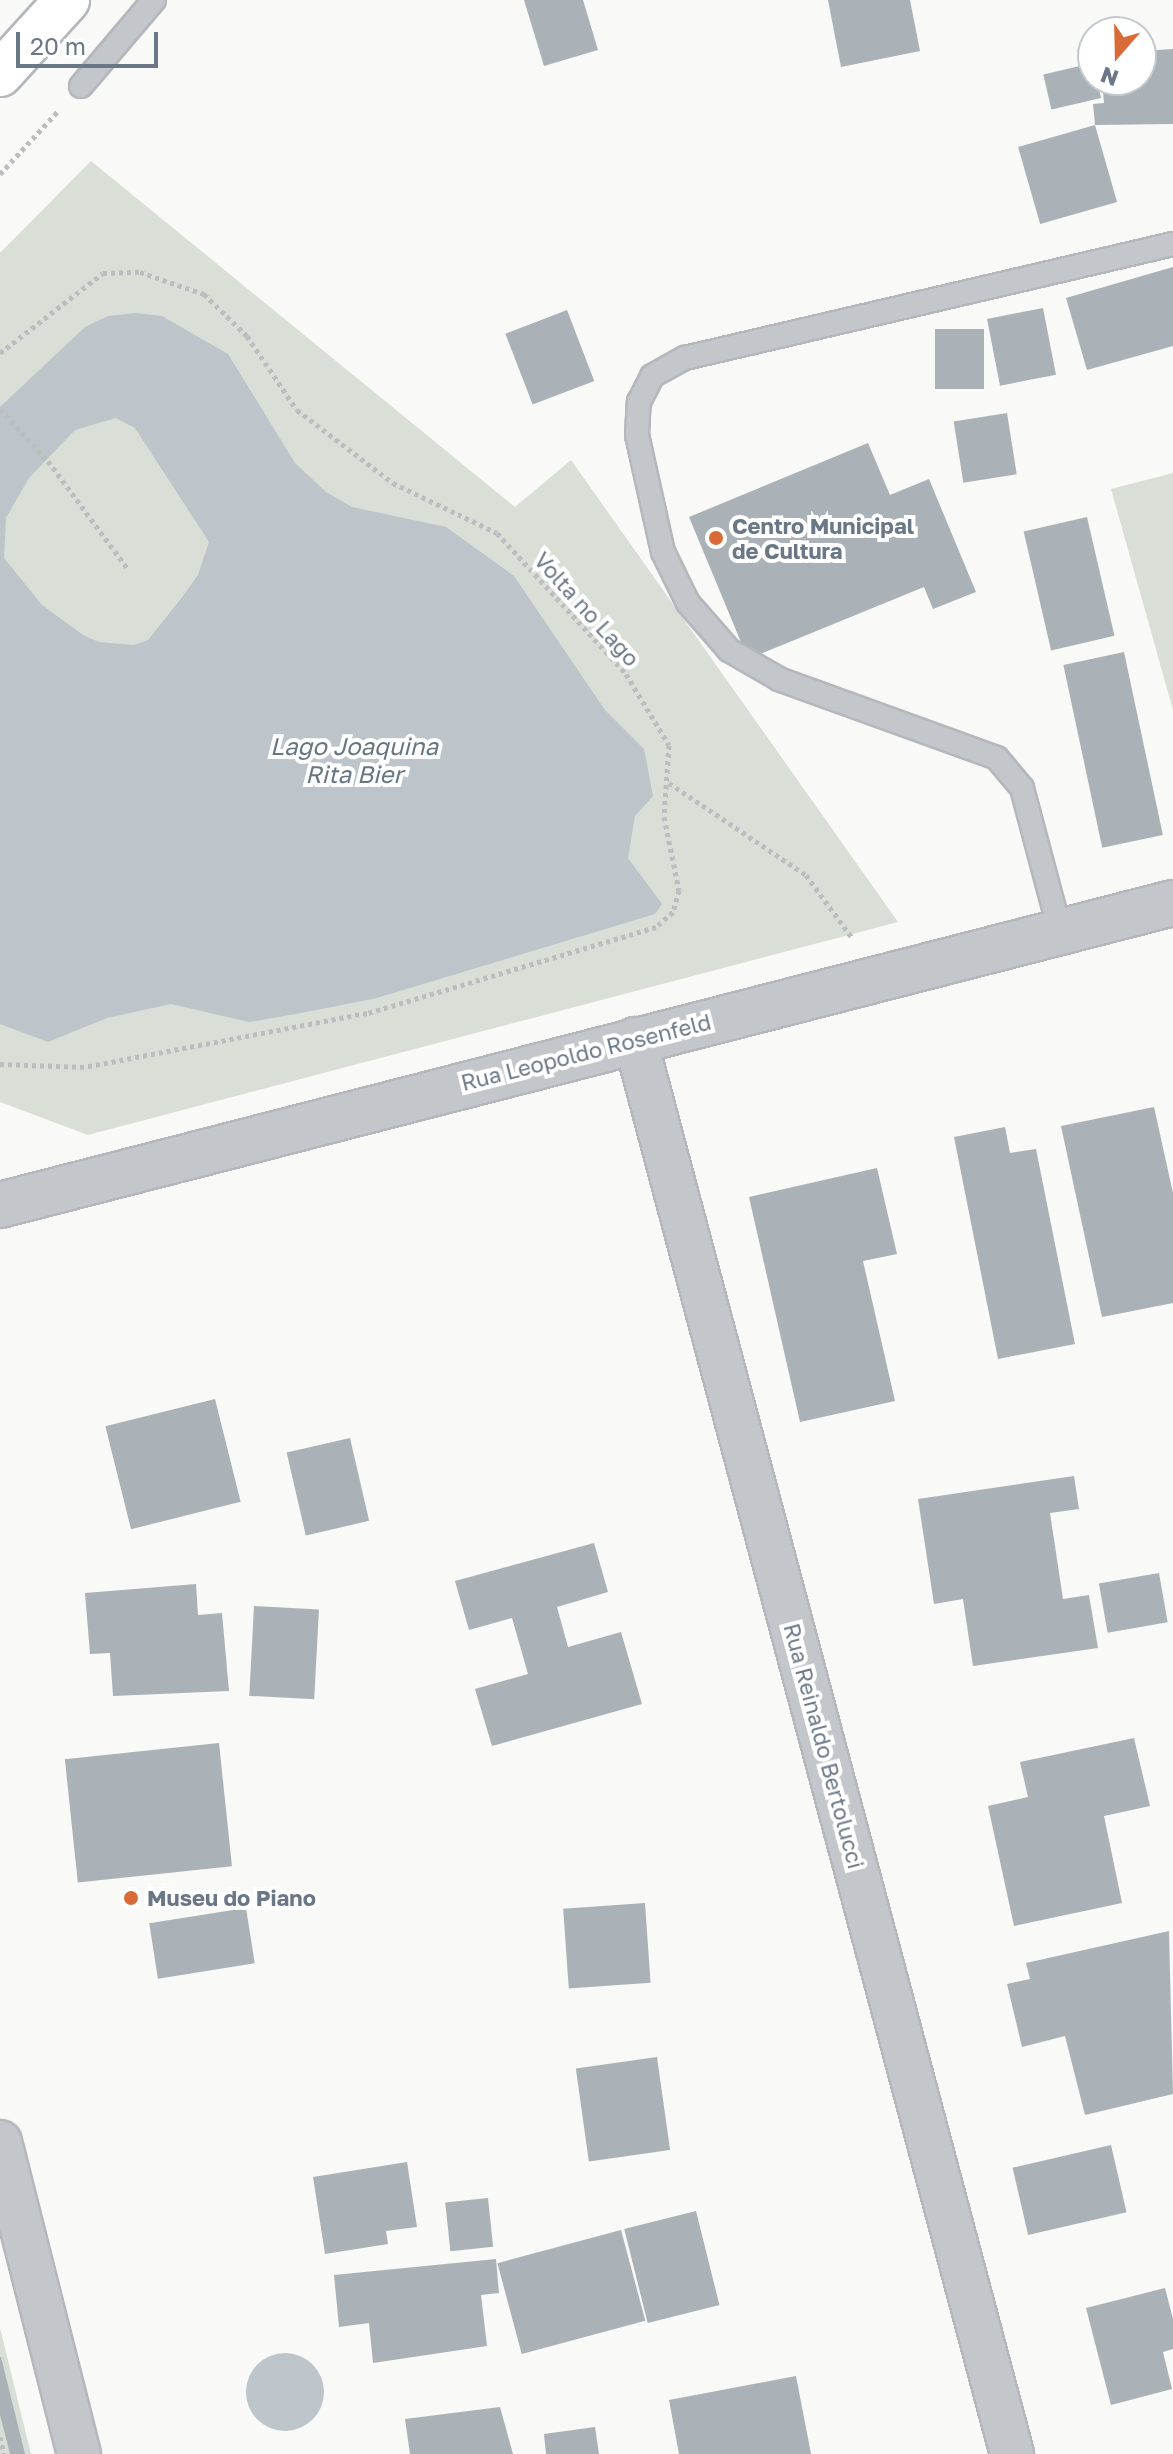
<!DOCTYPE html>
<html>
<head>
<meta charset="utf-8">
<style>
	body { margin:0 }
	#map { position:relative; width:1173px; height:2454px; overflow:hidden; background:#f9f9f7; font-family:"Golos Text",sans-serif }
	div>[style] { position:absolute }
	.green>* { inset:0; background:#d9ded7 }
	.water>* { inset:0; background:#bdc5cb }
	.round { border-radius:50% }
	.building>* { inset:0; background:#aab1b7; transform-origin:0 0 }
	.path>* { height:5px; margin-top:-2.5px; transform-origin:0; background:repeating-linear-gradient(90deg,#bbbdc0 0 4px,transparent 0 8px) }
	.roads { filter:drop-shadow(2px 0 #b4b8bd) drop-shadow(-2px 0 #b4b8bd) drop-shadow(0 2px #b4b8bd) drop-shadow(0 -2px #b4b8bd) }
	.service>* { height:22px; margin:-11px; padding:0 11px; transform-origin:11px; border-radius:11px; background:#c3c6ca }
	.minor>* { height:42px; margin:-21px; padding:0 21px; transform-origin:21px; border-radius:21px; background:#c3c6ca }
	.tertiary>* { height:44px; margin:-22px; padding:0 22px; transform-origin:22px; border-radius:22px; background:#c3c6ca }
	.primary>* { height:44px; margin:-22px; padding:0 22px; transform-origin:22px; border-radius:22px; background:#fff }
	.dots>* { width:22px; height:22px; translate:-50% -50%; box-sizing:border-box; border:4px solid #fff; border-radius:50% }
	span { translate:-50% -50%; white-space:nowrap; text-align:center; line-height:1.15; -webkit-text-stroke:8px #fff; paint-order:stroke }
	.poi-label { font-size:22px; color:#6a7786; font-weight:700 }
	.left { translate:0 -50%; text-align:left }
	.street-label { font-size:22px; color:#6a7786 }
	.water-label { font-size:24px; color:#667781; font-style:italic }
	.north { position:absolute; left:1077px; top:16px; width:80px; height:80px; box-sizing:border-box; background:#fff; border:2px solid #c3c9cf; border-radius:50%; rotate:200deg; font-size:22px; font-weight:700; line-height:32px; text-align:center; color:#6a7786 }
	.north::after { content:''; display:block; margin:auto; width:28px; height:36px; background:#d86b38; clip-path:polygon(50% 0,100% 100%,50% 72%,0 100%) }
	.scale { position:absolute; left:16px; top:32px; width:142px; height:36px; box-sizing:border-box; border:4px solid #6a7786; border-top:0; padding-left:10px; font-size:24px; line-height:28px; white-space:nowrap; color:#6a7786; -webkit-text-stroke:6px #fff; paint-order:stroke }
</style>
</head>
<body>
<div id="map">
	<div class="green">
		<div style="clip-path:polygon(91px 161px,515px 507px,571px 460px,898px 922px,88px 1135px,0 1102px,0 253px)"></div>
		<div style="clip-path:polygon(1173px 473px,1173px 710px,1111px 489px)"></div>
		<div style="clip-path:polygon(0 2328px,31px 2454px,0 2454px)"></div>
	</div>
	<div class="water">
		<div style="clip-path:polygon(evenodd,136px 313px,162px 316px,228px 354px,295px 463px,326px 492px,352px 507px,446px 527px,514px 576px,605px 710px,644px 749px,653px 796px,635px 816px,628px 858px,662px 904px,655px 914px,377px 998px,296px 1014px,249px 1022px,171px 1004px,107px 1018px,48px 1042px,0 1024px,0 407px,85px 327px,108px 316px,136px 313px,116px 418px,135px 428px,209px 542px,198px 575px,180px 600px,148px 640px,134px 645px,99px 642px,83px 635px,42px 605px,4px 558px,6px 518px,29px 478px,75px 430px,116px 418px)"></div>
		<div class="round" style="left:246px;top:2353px;width:78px;height:78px"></div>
	</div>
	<div class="building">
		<div style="clip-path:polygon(524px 0,583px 0,598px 50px,544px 66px)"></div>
		<div style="clip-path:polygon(828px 0,910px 0,920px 51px,841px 67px)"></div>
		<div style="clip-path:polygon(1173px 49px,1173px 124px,1095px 125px,1093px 104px,1104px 103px,1102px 80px,1141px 80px,1141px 51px)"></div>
		<div style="left:1093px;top:63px;width:36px;height:51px;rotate:77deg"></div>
		<div style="left:1095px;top:125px;width:80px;height:80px;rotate:74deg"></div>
		<div style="clip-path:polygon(1173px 267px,1173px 346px,1087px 370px,1066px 298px)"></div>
		<div style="left:1043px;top:308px;width:68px;height:57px;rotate:79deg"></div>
		<div style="left:567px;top:310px;width:76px;height:66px;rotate:69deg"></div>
		<div style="left:935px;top:329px;width:49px;height:60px"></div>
		<div style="left:1007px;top:413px;width:62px;height:54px;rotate:81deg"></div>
		<div style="clip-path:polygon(868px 443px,890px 495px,929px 479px,976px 592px,933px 609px,924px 587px,748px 659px,689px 517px)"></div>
		<div style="left:1087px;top:517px;width:122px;height:65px;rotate:77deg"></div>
		<div style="left:1124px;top:652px;width:187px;height:62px;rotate:78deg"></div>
		<div style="clip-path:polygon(1154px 1107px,1173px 1193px,1173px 1303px,1102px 1317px,1061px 1126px)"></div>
		<div style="clip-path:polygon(1005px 1127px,1010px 1153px,1036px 1149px,1075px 1344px,998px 1359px,954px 1137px)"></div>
		<div style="clip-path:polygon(877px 1168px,897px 1254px,863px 1261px,895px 1401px,800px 1422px,749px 1197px)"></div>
		<div style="left:215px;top:1399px;width:106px;height:113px;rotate:76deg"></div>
		<div style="left:350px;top:1438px;width:85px;height:65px;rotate:77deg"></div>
		<div style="clip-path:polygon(1074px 1476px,1079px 1509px,1050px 1513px,1063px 1599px,1089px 1595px,1098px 1648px,973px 1666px,963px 1599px,934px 1604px,918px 1499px)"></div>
		<div style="clip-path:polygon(594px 1543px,608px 1592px,557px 1607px,568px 1647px,621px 1632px,642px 1704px,492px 1746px,475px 1689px,528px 1674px,512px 1618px,469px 1630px,455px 1581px)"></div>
		<div style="left:1159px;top:1573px;width:50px;height:61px;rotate:80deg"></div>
		<div style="clip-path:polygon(196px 1584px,198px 1615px,222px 1613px,229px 1691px,113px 1696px,110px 1653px,90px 1654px,85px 1593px)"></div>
		<div style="left:254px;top:1606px;width:65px;height:90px;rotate:3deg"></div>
		<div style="clip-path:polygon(1134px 1738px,1150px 1806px,1104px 1816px,1122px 1903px,1014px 1926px,988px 1806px,1028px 1797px,1020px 1762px)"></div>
		<div style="left:219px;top:1743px;width:124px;height:155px;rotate:84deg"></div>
		<div style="left:645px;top:1903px;width:80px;height:82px;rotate:86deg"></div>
		<div style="left:246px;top:1908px;width:56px;height:98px;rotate:81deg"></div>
		<div style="clip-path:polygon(1169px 1931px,1173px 2094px,1085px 2115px,1065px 2036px,1022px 2047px,1007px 1984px,1030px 1979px,1026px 1963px)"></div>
		<div style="left:657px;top:2057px;width:94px;height:82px;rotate:82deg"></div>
		<div style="left:1111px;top:2145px;width:69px;height:101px;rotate:77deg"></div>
		<div style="clip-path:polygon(407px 2162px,417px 2227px,386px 2231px,388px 2244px,325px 2254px,313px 2177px)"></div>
		<div style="left:488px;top:2198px;width:49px;height:43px;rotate:84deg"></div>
		<div style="left:696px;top:2211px;width:97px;height:74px;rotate:76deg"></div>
		<div style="left:621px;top:2230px;width:94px;height:128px;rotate:75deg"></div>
		<div style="clip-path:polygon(496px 2259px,499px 2293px,481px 2295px,487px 2346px,373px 2363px,369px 2323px,339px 2327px,334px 2275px)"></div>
		<div style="clip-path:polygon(1165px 2288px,1173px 2319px,1173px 2349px,1163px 2352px,1172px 2389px,1111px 2405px,1086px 2308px)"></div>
		<div style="clip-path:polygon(0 2357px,1px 2357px,25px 2454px,10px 2454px,0 2415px)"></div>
		<div style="clip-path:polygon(796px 2376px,811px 2454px,679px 2454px,669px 2400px)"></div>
		<div style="clip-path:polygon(500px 2407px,513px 2454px,410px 2454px,405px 2419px)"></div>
		<div style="clip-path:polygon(595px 2427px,599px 2454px,546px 2454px,544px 2434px)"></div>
	</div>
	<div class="path">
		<div style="left:0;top:174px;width:87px;rotate:-47.3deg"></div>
		<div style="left:0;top:353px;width:130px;rotate:-37.8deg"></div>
		<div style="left:103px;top:273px;width:37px;rotate:-2deg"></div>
		<div style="left:140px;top:272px;width:68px;rotate:19deg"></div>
		<div style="left:204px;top:294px;width:60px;rotate:44.3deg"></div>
		<div style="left:247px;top:336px;width:89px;rotate:56deg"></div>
		<div style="left:297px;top:410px;width:121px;rotate:37.2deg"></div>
		<div style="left:393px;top:483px;width:115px;rotate:25.7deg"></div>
		<div style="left:497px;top:533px;width:191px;rotate:47.5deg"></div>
		<div style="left:626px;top:674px;width:83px;rotate:58.8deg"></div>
		<div style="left:669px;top:745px;width:72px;rotate:94deg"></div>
		<div style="left:664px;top:817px;width:75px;rotate:78.4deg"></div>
		<div style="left:679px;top:890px;width:23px;rotate:105deg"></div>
		<div style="left:673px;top:912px;width:23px;rotate:139deg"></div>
		<div style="left:656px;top:927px;width:302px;rotate:163.4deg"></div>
		<div style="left:367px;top:1013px;width:288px;rotate:169.2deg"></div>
		<div style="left:84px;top:1067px;width:84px;rotate:-178deg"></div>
		<div style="left:0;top:409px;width:71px;rotate:47.3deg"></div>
		<div style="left:48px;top:461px;width:134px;rotate:53.5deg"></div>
		<div style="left:669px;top:783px;width:165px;rotate:33.9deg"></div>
		<div style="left:806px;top:875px;width:79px;rotate:53.7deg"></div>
		<div style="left:0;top:2437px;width:17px;rotate:77deg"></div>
	</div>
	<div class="roads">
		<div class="service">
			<div style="left:81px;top:86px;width:113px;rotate:-49.7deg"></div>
			<div style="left:1060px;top:931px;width:148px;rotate:-104.9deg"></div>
			<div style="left:1022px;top:788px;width:39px;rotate:-130deg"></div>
			<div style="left:997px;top:758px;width:232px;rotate:-160.1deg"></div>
			<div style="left:779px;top:679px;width:58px;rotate:-149.9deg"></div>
			<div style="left:729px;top:650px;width:62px;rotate:-131.1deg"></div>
			<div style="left:688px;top:603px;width:57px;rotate:-116.1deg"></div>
			<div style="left:663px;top:552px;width:120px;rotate:-102.5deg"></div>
			<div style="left:637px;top:435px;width:33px;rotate:-87deg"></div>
			<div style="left:639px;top:402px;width:29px;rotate:-63deg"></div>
			<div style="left:652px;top:376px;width:38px;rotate:-29deg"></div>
			<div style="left:685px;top:358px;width:501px;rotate:-13.15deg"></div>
		</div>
		<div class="minor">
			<div style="left:635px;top:1039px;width:1464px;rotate:75.08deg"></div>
			<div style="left:0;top:2142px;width:322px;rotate:75.8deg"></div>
		</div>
		<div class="tertiary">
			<div style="left:0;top:1205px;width:1211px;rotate:-14.44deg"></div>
		</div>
		<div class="primary">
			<div style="left:0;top:74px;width:100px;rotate:-47.8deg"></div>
		</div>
	</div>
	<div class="dots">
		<div style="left:716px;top:538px;background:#d86b38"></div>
		<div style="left:131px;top:1898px;background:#d86b38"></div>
	</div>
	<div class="poi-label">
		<span class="left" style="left:732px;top:538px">Centro Municipal<br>de Cultura</span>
		<span class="left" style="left:147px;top:1898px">Museu do Piano</span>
	</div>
	<div class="street-label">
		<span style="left:587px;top:609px;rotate:48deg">Volta no Lago</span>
		<span style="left:586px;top:1052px;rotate:-14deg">Rua Leopoldo Rosenfeld</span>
		<span style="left:824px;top:1746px;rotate:75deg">Rua Reinaldo Bertolucci</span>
	</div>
	<div class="water-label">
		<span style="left:354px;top:760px">Lago Joaquina<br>Rita Bier</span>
	</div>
	<div class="north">N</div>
	<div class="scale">20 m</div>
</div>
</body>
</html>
